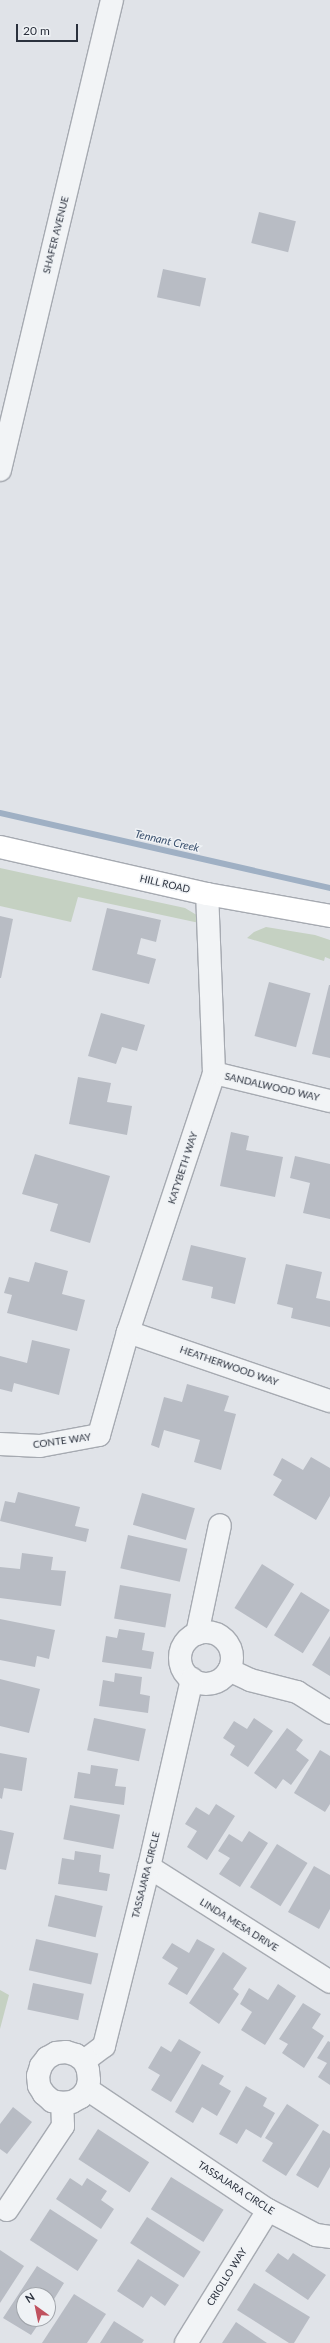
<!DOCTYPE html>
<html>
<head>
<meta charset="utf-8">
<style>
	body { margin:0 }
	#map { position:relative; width:330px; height:2343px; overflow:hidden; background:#e0e3e8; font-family:Lato,sans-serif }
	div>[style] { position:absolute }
	.green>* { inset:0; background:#c5d1c2 }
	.stream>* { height:6px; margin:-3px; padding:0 3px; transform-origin:3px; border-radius:3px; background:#9fb0c4 }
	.building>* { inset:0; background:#b8bcc4; transform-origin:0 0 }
	.roads { filter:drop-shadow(1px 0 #a6aab1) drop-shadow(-1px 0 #a6aab1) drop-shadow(0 1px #a6aab1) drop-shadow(0 -1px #a6aab1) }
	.minor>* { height:22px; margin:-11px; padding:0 11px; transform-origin:11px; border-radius:11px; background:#f2f4f6 }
	.minor>.ring { margin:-11px; padding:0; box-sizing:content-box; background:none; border:22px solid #f2f4f6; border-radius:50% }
	.major>* { height:22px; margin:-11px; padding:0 11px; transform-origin:11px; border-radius:11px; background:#fff }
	span { translate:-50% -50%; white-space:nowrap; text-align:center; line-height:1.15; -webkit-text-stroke:3px #eff2f5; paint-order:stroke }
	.street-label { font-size:10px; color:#2b313d }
	.water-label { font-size:11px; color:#394f6d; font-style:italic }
	.north { position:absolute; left:16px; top:2287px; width:40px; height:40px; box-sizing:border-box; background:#eff2f5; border:1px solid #a1a5ab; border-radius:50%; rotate:327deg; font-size:11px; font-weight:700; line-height:16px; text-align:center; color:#2b313d }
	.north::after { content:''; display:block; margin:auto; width:14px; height:18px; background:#c0525f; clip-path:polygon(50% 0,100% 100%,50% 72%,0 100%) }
	.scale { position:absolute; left:16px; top:24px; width:62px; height:18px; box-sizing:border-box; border:2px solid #2b313d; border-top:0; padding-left:5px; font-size:12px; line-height:14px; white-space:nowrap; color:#2b313d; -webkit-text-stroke:3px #eff2f5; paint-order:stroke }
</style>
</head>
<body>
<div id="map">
	<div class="green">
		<div style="clip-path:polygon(0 868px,185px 908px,200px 917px,204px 924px,78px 897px,71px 922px,0 906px)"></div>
		<div style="clip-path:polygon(266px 927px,315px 935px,330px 940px,330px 959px,325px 957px,324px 961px,247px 938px,254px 932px)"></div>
		<div style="clip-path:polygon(0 1990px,9px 1995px,0 2029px)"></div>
	</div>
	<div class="stream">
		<div style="left:0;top:813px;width:338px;rotate:12.8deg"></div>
	</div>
	<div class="building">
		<div style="left:259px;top:212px;width:38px;height:32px;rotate:14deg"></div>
		<div style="left:163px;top:269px;width:44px;height:29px;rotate:12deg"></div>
		<div style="clip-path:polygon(107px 908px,161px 920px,156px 942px,141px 938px,137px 954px,156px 959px,149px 984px,92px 970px)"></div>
		<div style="clip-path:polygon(0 916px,13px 919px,1px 978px,0 978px)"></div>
		<div style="left:269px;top:982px;width:43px;height:56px;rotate:15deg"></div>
		<div style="clip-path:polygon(329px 985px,330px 985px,330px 1058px,312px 1054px)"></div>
		<div style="clip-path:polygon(101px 1013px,145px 1025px,137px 1051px,122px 1047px,116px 1064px,88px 1056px)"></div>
		<div style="clip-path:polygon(78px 1077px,111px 1083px,107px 1102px,132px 1106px,127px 1135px,69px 1124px)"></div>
		<div style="clip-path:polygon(231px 1132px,249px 1136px,246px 1150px,283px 1157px,275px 1197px,220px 1186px)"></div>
		<div style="clip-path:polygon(35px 1154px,110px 1176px,90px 1243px,50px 1231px,58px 1204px,22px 1194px)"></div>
		<div style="clip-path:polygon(295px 1156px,330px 1164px,330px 1219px,303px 1213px,310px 1183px,290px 1178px)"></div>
		<div style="clip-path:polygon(191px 1245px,246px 1258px,235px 1304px,211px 1298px,213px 1287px,182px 1280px)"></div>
		<div style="clip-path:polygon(35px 1262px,68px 1271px,62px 1294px,85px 1300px,77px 1331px,7px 1313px,12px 1295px,4px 1293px,9px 1277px,29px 1282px)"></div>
		<div style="clip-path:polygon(286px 1264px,322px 1272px,316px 1298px,330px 1301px,330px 1327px,291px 1318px,293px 1308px,277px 1304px)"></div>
		<div style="clip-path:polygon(32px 1340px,70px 1349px,59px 1395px,14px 1383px,12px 1392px,0 1389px,0 1356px,27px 1363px)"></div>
		<div style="clip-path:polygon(187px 1384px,229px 1396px,224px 1411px,236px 1414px,221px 1470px,194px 1462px,200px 1440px,164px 1430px,159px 1448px,151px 1445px,164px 1397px,182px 1402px)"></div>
		<div style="clip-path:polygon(311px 1457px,330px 1468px,330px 1496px,316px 1520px,273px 1495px,282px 1480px,273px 1475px,282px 1458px,303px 1470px)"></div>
		<div style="clip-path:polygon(18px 1492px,80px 1507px,75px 1526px,89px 1529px,86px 1542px,0 1521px,5px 1501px,15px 1503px)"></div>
		<div style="left:142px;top:1493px;width:55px;height:33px;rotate:16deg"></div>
		<div style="left:128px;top:1535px;width:61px;height:34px;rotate:13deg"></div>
		<div style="clip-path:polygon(22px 1553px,53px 1557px,51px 1570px,66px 1571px,61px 1606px,0 1598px,0 1567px,20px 1569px)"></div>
		<div style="left:262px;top:1564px;width:38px;height:52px;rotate:32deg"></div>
		<div style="left:120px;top:1585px;width:52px;height:34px;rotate:10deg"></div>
		<div style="left:301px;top:1592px;width:34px;height:51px;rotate:32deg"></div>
		<div style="clip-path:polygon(0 1619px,55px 1630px,49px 1659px,37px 1656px,35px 1667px,0 1660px)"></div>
		<div style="clip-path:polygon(119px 1629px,145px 1633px,142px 1650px,154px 1652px,151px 1669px,102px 1662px,106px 1636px,117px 1638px)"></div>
		<div style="clip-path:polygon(330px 1636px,330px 1676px,312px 1665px)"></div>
		<div style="clip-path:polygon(115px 1673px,142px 1677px,140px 1694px,150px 1696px,148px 1713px,99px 1706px,103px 1680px,114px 1682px)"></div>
		<div style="clip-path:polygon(0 1679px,40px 1689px,29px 1733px,0 1726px)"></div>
		<div style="left:94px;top:1718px;width:53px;height:33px;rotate:12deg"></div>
		<div style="clip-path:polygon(254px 1718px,273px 1731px,248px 1767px,230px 1755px,235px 1746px,223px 1738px,234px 1721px,247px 1729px)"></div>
		<div style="clip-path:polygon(287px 1728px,303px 1740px,296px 1750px,309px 1760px,291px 1785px,283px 1779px,276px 1789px,254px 1773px)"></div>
		<div style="clip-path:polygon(320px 1750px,330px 1756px,330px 1804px,325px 1812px,294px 1793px)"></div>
		<div style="clip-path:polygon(0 1753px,27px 1758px,22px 1791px,4px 1788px,2px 1799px,0 1798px)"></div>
		<div style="clip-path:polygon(91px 1765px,118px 1769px,115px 1786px,126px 1787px,124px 1805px,74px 1798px,78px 1772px,90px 1774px)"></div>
		<div style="clip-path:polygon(216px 1804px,235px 1816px,207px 1860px,187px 1847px,197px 1831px,185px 1824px,196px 1807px,209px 1815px)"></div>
		<div style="left:70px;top:1805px;width:51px;height:35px;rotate:11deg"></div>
		<div style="clip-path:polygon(0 1830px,14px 1833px,6px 1870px,0 1869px)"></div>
		<div style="clip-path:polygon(249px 1831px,268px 1843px,240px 1887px,219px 1874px,230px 1858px,218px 1851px,229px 1834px,242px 1842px)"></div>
		<div style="left:277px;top:1844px;width:36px;height:51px;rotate:32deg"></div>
		<div style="clip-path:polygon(75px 1851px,101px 1855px,99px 1872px,110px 1874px,107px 1891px,58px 1884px,62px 1858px,74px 1860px)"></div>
		<div style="clip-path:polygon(314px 1866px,330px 1875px,330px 1909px,319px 1929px,288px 1912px)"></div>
		<div style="left:55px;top:1895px;width:49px;height:32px;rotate:13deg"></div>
		<div style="left:36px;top:1939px;width:64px;height:32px;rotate:13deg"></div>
		<div style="clip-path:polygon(197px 1939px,215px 1949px,187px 1995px,168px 1984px,178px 1968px,162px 1958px,172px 1943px,189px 1953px)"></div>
		<div style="clip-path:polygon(223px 1952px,247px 1968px,233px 1989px,239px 1994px,219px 2024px,189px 2003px)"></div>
		<div style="left:33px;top:1983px;width:52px;height:27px;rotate:12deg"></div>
		<div style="clip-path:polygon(278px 1984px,296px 1996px,265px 2045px,241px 2030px,252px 2012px,240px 2004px,249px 1988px,268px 2000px)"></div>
		<div style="clip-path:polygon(303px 2003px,321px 2014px,312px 2028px,324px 2036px,304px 2068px,282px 2053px,288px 2044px,279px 2039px)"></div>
		<div style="clip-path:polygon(179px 2039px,201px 2052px,171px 2102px,151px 2090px,160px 2075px,148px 2068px,161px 2046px,171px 2052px)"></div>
		<div style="clip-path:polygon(328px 2041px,330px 2042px,330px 2085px,318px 2077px,327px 2063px,317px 2058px)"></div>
		<div style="clip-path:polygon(202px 2064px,224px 2076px,219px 2084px,231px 2091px,217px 2116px,202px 2107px,193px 2123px,175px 2112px)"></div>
		<div style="clip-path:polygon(246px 2086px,267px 2098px,263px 2106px,275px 2113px,261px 2138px,246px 2129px,237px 2144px,219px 2134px)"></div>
		<div style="clip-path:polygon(287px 2104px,319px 2125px,286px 2176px,262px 2161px,273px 2143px,265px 2138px)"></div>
		<div style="clip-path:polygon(13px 2107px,32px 2122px,7px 2154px,0 2149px,0 2124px)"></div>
		<div style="left:98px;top:2129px;width:61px;height:36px;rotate:33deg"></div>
		<div style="clip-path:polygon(323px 2130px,330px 2134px,330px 2167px,318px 2188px,296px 2175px)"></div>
		<div style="left:171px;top:2177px;width:62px;height:38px;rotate:32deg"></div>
		<div style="clip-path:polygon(70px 2178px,82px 2186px,87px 2178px,107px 2191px,101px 2200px,114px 2209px,101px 2229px,56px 2199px)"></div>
		<div style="left:50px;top:2209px;width:57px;height:37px;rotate:33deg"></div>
		<div style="left:147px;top:2217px;width:64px;height:31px;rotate:33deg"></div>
		<div style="clip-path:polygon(0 2250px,24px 2266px,0 2303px)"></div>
		<div style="clip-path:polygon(278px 2253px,288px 2260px,293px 2253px,326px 2275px,308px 2300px,265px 2271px)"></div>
		<div style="clip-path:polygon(138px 2259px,179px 2285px,165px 2306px,151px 2296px,143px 2308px,117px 2291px)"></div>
		<div style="clip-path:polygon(37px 2266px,64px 2283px,48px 2309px,48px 2295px,24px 2295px,24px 2319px,42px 2319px,31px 2335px,3px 2318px)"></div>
		<div style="clip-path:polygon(254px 2283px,310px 2317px,294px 2343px,289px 2343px,237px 2310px)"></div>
		<div style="clip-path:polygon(74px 2294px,106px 2314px,87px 2343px,42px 2343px)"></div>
		<div style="clip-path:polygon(114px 2321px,144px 2340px,142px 2343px,100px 2343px)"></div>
		<div style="clip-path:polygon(236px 2322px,267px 2343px,222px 2343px)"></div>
	</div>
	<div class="roads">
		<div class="minor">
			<div style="left:0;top:470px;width:483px;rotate:-76.6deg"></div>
			<div style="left:214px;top:1073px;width:119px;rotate:13.6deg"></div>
			<div style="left:128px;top:1332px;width:213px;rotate:18.9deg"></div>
			<div style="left:0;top:1444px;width:40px;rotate:2.9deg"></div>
			<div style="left:40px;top:1446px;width:60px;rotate:-10.6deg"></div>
			<div style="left:99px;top:1435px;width:107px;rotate:-74.3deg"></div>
			<div style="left:128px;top:1332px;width:273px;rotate:-71.6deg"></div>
			<div style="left:214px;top:1073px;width:179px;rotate:-92.2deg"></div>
			<div class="ring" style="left:180px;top:1632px;width:30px;height:30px"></div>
			<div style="left:197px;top:1634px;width:111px;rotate:-78.1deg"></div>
			<div style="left:229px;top:1670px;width:23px;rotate:25deg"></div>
			<div style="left:250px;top:1680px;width:49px;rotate:14.3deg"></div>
			<div style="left:297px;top:1692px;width:39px;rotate:32deg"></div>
			<div style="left:149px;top:1867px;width:214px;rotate:32.4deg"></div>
			<div style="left:84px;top:2061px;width:10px;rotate:-143deg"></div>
			<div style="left:76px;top:2055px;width:10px;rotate:-163deg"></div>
			<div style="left:66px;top:2052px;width:10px;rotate:174deg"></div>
			<div style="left:56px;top:2053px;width:10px;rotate:151deg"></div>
			<div style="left:47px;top:2058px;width:10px;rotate:127deg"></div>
			<div style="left:41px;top:2066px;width:10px;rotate:107deg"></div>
			<div style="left:38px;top:2076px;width:10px;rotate:84deg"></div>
			<div style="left:39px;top:2086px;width:9px;rotate:58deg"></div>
			<div style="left:44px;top:2094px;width:11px;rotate:41deg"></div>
			<div style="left:52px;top:2101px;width:10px;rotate:11deg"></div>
			<div style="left:62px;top:2103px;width:10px;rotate:-6deg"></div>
			<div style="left:72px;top:2102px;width:10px;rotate:-29deg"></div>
			<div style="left:81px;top:2097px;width:10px;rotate:-53deg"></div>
			<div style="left:87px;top:2089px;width:9px;rotate:-77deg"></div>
			<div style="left:89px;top:2080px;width:10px;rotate:-96deg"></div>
			<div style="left:88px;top:2070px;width:10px;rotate:-114deg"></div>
			<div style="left:84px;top:2061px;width:25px;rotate:-37deg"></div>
			<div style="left:104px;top:2046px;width:185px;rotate:-75.9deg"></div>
			<div style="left:149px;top:1867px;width:193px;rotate:-77.1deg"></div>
			<div style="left:87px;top:2089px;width:218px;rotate:33.8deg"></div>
			<div style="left:268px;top:2210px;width:54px;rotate:27.5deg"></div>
			<div style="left:316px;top:2235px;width:14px;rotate:8deg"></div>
			<div style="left:7px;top:2210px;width:101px;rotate:-56.3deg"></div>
			<div style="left:63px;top:2126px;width:23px;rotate:-92deg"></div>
			<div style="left:186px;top:2343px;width:156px;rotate:-58.3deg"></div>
		</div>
		<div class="major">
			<div style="left:0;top:847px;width:212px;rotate:12.8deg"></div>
			<div style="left:207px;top:894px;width:125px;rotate:10.1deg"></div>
		</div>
	</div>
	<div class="street-label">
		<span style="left:56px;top:235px;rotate:-76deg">SHAFER AVENUE</span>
		<span style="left:165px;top:884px;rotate:13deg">HILL ROAD</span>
		<span style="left:272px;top:1087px;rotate:13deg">SANDALWOOD WAY</span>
		<span style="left:183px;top:1168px;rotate:-72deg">KATYBETH WAY</span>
		<span style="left:229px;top:1366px;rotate:19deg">HEATHERWOOD WAY</span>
		<span style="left:62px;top:1441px;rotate:-8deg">CONTE WAY</span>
		<span style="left:146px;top:1875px;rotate:-76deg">TASSAJARA CIRCLE</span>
		<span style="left:239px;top:1925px;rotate:32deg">LINDA MESA DRIVE</span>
		<span style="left:236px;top:2188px;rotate:33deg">TASSAJARA CIRCLE</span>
		<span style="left:227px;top:2277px;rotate:-58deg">CRIOLLO WAY</span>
	</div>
	<div class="water-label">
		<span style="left:167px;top:841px;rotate:13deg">Tennant Creek</span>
	</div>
	<div class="north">N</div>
	<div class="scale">20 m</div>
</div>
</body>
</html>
